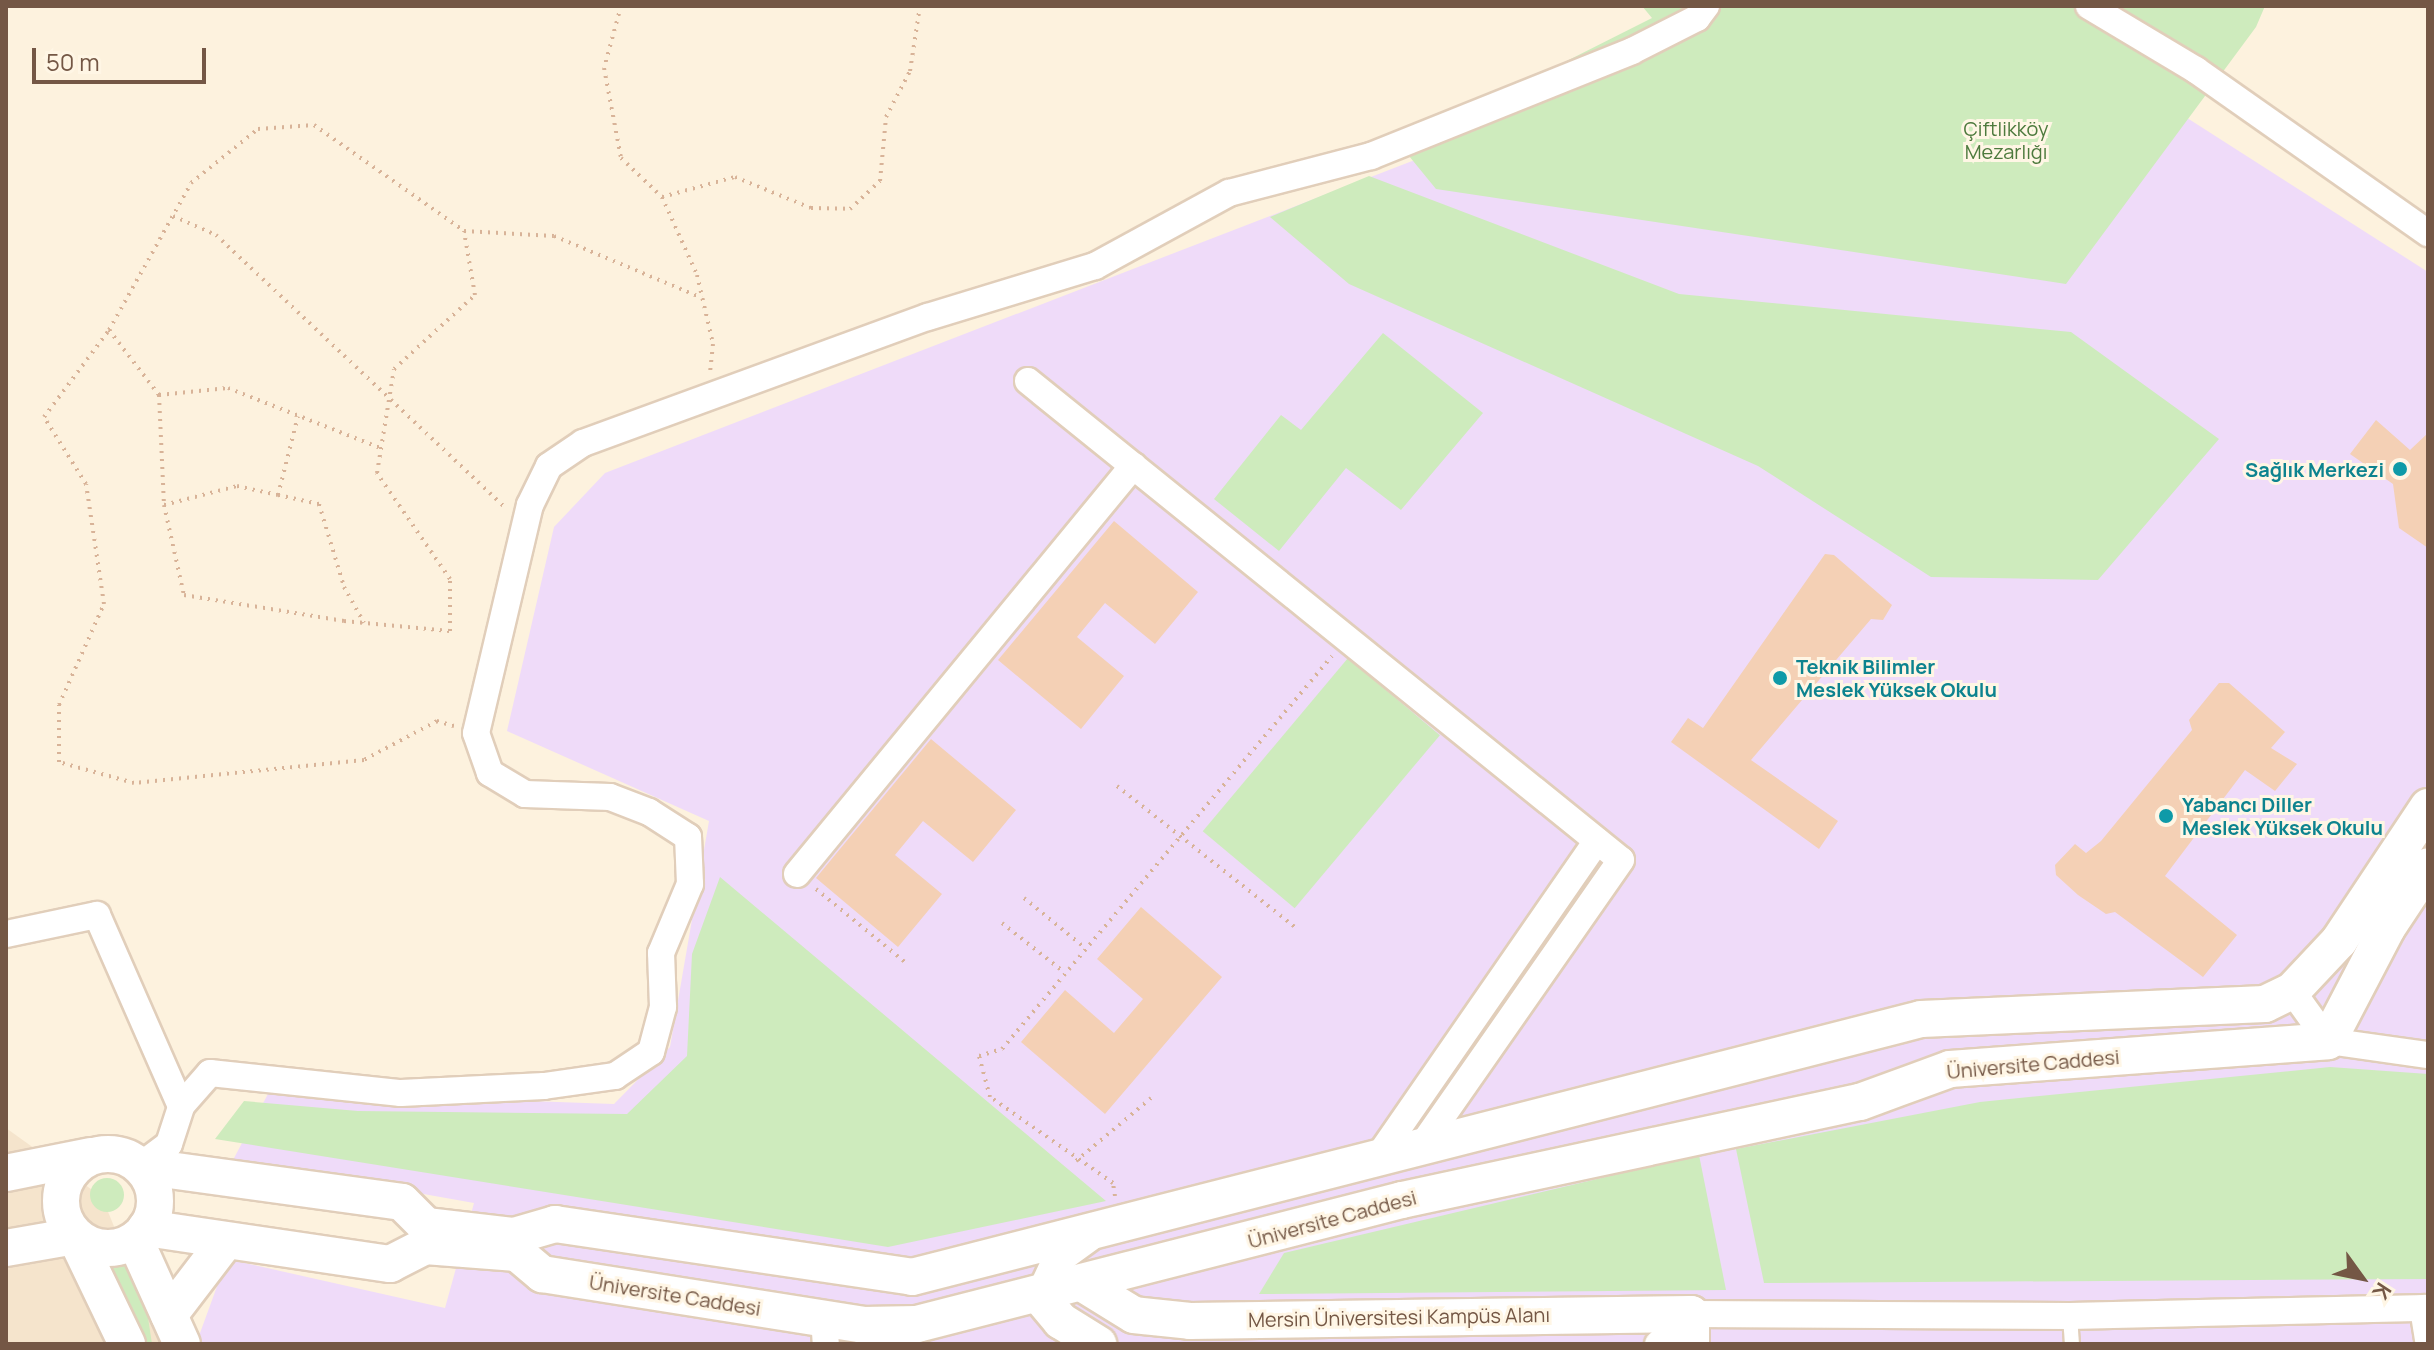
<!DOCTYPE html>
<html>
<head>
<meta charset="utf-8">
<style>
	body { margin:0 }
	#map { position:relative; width:2434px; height:1350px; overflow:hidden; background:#fdf2de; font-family:Manrope,sans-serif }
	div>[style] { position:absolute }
	.residential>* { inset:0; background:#f5e4cc }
	.education>* { inset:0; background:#efdbf9 }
	.green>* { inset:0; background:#ceebbd; transform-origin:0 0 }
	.round { border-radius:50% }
	.building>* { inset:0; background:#f4d0b5 }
	.path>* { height:4px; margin-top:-2px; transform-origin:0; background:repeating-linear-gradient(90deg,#d8b398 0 2px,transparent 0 8px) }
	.roads { filter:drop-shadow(2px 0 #e1ceba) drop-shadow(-2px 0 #e1ceba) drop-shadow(0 2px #e1ceba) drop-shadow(0 -2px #e1ceba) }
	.lane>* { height:14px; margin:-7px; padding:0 7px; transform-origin:7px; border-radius:7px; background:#fff }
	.street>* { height:26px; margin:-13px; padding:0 13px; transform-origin:13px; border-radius:13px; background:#fff }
	.secondary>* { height:36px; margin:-18px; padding:0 18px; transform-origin:18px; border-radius:18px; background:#fff }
	.secondary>.ring { margin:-18px; padding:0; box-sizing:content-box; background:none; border:36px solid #fff; border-radius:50% }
	.dots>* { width:22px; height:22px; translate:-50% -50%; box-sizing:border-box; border:4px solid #fff6e5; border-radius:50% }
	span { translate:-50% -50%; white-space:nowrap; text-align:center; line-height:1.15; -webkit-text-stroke:6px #fff6e5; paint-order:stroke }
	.park-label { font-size:20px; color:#4d7a3d }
	.culture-label { font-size:20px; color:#0d838f; font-weight:700 }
	.right { translate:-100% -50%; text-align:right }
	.left { translate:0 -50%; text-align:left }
	.street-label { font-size:20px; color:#745745 }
	.frame { position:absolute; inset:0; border:8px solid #745745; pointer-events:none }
	.north { position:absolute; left:2322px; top:1238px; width:80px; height:80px; -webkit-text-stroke:6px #fff6e5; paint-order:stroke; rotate:123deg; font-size:22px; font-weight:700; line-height:32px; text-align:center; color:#745745 }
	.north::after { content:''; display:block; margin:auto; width:28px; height:36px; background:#745745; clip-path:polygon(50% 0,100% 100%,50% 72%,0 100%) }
	.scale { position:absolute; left:32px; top:48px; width:174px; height:36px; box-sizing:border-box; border:4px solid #745745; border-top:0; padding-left:10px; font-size:24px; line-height:28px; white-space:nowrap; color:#745745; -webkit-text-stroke:6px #fff6e5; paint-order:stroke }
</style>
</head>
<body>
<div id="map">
	<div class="residential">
		<div style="clip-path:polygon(6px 1128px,102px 1197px,162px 1344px,6px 1344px)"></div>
	</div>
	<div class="education">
		<div style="clip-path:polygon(2012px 6px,2428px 272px,2428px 1344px,196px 1344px,227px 1259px,445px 1308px,474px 1203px,233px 1160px,269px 1092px,614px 1104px,670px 1047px,709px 821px,507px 731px,554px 527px,605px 473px,1702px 49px)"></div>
	</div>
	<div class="green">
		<div style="clip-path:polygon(1642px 6px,2265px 6px,2256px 27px,2066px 284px,1436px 189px,1400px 145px,1652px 18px)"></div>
		<div style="clip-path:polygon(1369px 176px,1679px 294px,2071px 332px,2219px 439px,2098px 580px,1931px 577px,1758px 466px,1349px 284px,1270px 217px)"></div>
		<div style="clip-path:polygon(1383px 333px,1483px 413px,1401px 510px,1346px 468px,1279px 551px,1214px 499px,1281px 415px,1301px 430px)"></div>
		<div style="left:1348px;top:658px;width:120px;height:226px;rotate:40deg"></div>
		<div style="clip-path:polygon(720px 877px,1106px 1201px,888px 1247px,215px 1139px,244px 1101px,358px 1111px,627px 1114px,687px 1056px,692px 954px)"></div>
		<div style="clip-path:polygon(2330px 1067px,2428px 1074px,2428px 1279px,1764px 1283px,1736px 1149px,1980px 1102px)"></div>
		<div style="clip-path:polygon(1699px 1155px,1726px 1290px,1259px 1294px,1284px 1253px)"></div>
		<div class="round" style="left:90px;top:1178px;width:34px;height:34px"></div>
		<div style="clip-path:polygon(139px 1258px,152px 1344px,141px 1344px,102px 1271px)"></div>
	</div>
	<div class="building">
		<div style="clip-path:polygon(2376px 420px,2410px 450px,2428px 433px,2428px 548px,2399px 528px,2393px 484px,2350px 454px)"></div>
		<div style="clip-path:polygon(1114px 521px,1198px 592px,1155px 644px,1105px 603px,1077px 637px,1124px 676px,1081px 729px,998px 660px)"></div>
		<div style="clip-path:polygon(1825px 554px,1834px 555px,1892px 605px,1883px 620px,1871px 619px,1751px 760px,1838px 821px,1819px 849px,1671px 742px,1688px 718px,1703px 728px)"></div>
		<div style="clip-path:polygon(2219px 683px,2229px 683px,2285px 732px,2271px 748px,2297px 764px,2275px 791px,2245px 770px,2165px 876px,2237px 935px,2203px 977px,2115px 912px,2106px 914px,2078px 895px,2056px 875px,2055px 865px,2075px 844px,2086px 853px,2101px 841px,2192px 730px,2189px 720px)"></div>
		<div style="clip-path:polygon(931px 739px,1016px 810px,973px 862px,923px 821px,895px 855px,942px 894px,898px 947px,816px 878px)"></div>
		<div style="clip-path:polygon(1141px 907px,1222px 977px,1105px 1114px,1021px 1042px,1065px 990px,1114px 1033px,1143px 999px,1097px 959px)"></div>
	</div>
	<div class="path">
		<div style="left:621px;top:6px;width:64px;rotate:105.3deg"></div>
		<div style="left:604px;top:68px;width:92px;rotate:79.3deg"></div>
		<div style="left:621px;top:158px;width:57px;rotate:43.6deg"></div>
		<div style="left:662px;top:197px;width:85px;rotate:65.8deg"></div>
		<div style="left:697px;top:275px;width:71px;rotate:76.9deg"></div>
		<div style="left:713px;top:344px;width:29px;rotate:96deg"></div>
		<div style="left:662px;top:197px;width:76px;rotate:-15.3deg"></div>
		<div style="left:735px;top:177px;width:82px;rotate:22.2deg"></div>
		<div style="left:811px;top:208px;width:39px;rotate:1deg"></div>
		<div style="left:850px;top:209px;width:41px;rotate:-43deg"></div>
		<div style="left:880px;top:181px;width:64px;rotate:-84.6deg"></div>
		<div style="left:886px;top:117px;width:52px;rotate:-62.4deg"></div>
		<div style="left:910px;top:71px;width:66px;rotate:-81.3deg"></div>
		<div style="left:173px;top:216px;width:47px;rotate:23.8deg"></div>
		<div style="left:216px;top:235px;width:398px;rotate:43.3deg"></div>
		<div style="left:109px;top:330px;width:82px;rotate:52.4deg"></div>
		<div style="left:159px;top:395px;width:110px;rotate:87.4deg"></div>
		<div style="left:164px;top:505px;width:92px;rotate:77.5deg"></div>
		<div style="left:184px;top:595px;width:162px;rotate:9.2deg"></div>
		<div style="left:344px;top:621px;width:106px;rotate:5.4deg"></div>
		<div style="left:450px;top:631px;width:52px;rotate:-90deg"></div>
		<div style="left:450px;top:579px;width:129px;rotate:-124.6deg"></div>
		<div style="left:377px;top:473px;width:105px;rotate:-80.7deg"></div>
		<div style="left:394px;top:369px;width:110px;rotate:-42.4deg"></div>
		<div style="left:475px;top:295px;width:65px;rotate:-99.8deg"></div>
		<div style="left:159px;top:395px;width:69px;rotate:-5.8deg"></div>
		<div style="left:228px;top:388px;width:167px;rotate:21.5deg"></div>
		<div style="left:278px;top:495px;width:42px;rotate:12.4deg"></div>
		<div style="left:319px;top:504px;width:87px;rotate:73.2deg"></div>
		<div style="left:344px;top:587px;width:41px;rotate:60.9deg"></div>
		<div style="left:164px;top:505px;width:75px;rotate:-14.6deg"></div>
		<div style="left:237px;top:486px;width:42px;rotate:12.4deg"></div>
		<div style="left:278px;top:495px;width:81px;rotate:-75.8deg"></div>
		<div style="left:454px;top:726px;width:18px;rotate:-164deg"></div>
		<div style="left:437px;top:721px;width:83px;rotate:151.9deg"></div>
		<div style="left:364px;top:760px;width:231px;rotate:174.3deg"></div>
		<div style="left:134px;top:783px;width:78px;rotate:-164.4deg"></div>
		<div style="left:59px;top:762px;width:57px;rotate:-90deg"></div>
		<div style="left:59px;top:705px;width:111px;rotate:-66deg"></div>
		<div style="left:104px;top:604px;width:121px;rotate:-98.5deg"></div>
		<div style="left:86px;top:484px;width:79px;rotate:-122.1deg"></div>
		<div style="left:44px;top:417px;width:109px;rotate:-53.2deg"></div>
		<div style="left:109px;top:330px;width:168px;rotate:-60.8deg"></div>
		<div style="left:191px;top:183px;width:86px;rotate:-38.9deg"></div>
		<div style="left:258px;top:129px;width:56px;rotate:-4.1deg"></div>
		<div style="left:314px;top:125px;width:184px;rotate:35.2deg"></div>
		<div style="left:464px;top:231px;width:90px;rotate:3.2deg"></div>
		<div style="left:554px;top:236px;width:160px;rotate:22.7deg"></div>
		<div style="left:1117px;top:786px;width:227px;rotate:38.4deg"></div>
		<div style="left:816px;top:889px;width:117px;rotate:39.4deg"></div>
		<div style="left:1024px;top:898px;width:79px;rotate:39.3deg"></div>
		<div style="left:1002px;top:923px;width:80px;rotate:38.4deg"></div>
		<div style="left:1076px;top:1161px;width:98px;rotate:-40deg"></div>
		<div style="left:1115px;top:1196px;width:13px;rotate:-99deg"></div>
		<div style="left:1113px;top:1183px;width:150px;rotate:-145deg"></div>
		<div style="left:990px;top:1097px;width:42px;rotate:-105deg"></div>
		<div style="left:979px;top:1056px;width:24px;rotate:-17deg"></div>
		<div style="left:1002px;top:1049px;width:513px;rotate:-49.98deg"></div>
	</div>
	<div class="roads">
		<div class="lane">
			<div style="left:2070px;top:1316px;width:28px;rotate:86deg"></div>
		</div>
		<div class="street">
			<div style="left:2089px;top:6px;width:125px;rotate:30.9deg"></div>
			<div style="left:2196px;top:70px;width:284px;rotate:35.1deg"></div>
			<div style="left:1028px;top:381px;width:762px;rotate:38.93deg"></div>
			<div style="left:1621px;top:860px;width:353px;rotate:124.9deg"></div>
			<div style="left:797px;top:874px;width:529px;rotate:-50.53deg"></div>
			<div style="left:6px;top:934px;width:93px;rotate:-11.8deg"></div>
			<div style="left:97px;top:915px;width:209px;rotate:66.3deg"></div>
			<div style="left:2292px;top:991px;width:62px;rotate:54.2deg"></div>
			<div style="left:2328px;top:1041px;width:101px;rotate:8deg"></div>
			<div style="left:1376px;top:1160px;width:388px;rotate:-55.3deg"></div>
			<div style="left:140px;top:1166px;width:36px;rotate:-37deg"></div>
			<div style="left:169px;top:1144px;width:40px;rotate:-72deg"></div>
			<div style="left:181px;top:1106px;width:44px;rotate:-48.7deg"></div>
			<div style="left:210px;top:1073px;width:192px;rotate:6deg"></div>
			<div style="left:401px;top:1093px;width:143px;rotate:-2.8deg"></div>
			<div style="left:544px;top:1086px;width:72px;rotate:-8deg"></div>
			<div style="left:615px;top:1076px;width:43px;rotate:-33.7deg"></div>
			<div style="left:651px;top:1052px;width:47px;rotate:-75.1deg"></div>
			<div style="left:663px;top:1007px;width:54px;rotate:-92.1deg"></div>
			<div style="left:661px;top:953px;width:75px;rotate:-67.2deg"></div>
			<div style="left:690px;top:884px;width:47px;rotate:-92.4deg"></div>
			<div style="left:688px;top:837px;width:46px;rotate:-147.3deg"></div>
			<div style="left:649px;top:812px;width:42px;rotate:-159deg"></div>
			<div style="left:610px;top:797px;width:85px;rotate:-178deg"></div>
			<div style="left:525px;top:794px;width:41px;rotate:-149deg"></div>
			<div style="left:490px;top:773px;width:42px;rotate:-109.3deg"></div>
			<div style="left:476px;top:733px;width:234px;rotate:-76.7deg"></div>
			<div style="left:530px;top:505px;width:43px;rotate:-64deg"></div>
			<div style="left:549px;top:466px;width:41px;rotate:-34.1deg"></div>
			<div style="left:583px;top:443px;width:367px;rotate:-20.1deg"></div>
			<div style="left:928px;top:317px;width:175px;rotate:-17deg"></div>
			<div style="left:1095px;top:266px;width:153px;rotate:-28.6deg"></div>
			<div style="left:1229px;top:193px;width:147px;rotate:-14.6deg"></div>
			<div style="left:1371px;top:156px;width:281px;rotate:-21.9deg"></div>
			<div style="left:1632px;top:51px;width:73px;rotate:-26.9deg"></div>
			<div style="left:1697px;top:18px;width:15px;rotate:-53deg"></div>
			<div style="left:1039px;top:1295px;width:33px;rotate:-65deg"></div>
			<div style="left:1053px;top:1265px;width:46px;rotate:-36.1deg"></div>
			<div style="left:2423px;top:1308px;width:32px;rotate:81deg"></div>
			<div style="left:824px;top:1318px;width:26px;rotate:86deg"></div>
			<div style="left:1658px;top:1344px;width:45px;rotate:-42.3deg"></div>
			<div style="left:1691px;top:1314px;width:379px;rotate:0.3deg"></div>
			<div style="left:2070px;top:1316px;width:358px;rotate:-1.3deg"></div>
		</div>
		<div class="secondary">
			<div class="ring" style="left:61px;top:1154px;width:58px;height:58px"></div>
			<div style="left:140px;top:1166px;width:264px;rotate:7.8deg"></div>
			<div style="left:402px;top:1202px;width:34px;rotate:45deg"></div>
			<div style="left:426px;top:1226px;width:89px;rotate:6.5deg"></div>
			<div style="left:514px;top:1236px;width:43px;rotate:-16.3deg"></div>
			<div style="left:555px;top:1224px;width:361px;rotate:8.4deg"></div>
			<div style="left:912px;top:1277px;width:1041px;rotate:-14.34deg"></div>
			<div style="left:1921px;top:1019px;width:344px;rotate:-2.5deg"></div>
			<div style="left:2265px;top:1004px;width:30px;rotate:-26deg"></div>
			<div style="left:2292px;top:991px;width:69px;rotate:-46.8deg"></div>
			<div style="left:2339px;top:941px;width:161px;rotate:-56.4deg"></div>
			<div style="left:6px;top:1173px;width:87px;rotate:-11.3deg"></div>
			<div style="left:146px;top:1228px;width:247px;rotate:8.4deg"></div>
			<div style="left:390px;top:1264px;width:39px;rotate:-27deg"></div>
			<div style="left:425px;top:1246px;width:92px;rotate:4.4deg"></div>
			<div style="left:517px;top:1253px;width:33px;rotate:40deg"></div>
			<div style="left:542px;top:1274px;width:325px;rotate:9deg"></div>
			<div style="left:863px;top:1325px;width:54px;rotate:-1.1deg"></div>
			<div style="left:917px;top:1324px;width:501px;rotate:-14.34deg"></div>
			<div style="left:1402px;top:1200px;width:468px;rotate:-12.1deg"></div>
			<div style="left:1860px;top:1102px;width:96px;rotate:-20.1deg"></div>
			<div style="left:1950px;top:1069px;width:379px;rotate:-4.2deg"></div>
			<div style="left:2328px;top:1041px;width:127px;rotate:-62.4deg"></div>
			<div style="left:2387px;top:928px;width:74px;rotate:-56.5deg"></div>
			<div style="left:135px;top:1240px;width:114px;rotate:65.7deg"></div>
			<div style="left:6px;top:1248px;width:70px;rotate:-9.9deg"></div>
			<div style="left:75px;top:1236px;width:120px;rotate:64.3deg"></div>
			<div style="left:1085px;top:1285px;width:57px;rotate:31.5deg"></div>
			<div style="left:1134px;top:1315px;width:56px;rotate:6.1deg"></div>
			<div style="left:1190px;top:1321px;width:501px;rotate:-0.8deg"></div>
			<div style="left:1691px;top:1314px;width:30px;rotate:90deg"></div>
			<div style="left:1039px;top:1295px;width:34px;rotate:50deg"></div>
			<div style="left:1061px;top:1321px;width:44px;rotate:31.9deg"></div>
			<div style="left:169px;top:1315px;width:91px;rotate:-52.6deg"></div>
		</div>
	</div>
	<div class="dots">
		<div style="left:2400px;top:469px;background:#0f9aa8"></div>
		<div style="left:1780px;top:678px;background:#0f9aa8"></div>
		<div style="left:2166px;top:816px;background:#0f9aa8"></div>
	</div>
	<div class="park-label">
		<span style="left:2006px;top:140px">Çiftlikköy<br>Mezarlığı</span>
	</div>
	<div class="culture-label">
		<span class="right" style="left:2384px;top:469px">Sağlık Merkezi</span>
		<span class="left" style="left:1796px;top:678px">Teknik Bilimler<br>Meslek Yüksek Okulu</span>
		<span class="left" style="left:2182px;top:816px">Yabancı Diller<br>Meslek Yüksek Okulu</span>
	</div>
	<div class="street-label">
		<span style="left:2033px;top:1064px;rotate:-5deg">Üniversite Caddesi</span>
		<span style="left:1332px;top:1219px;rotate:-15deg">Üniversite Caddesi</span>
		<span style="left:675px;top:1295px;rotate:9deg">Üniversite Caddesi</span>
		<span style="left:1399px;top:1317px;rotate:-1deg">Mersin Üniversitesi Kampüs Alanı</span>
	</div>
	<div class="frame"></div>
	<div class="north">K</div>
	<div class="scale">50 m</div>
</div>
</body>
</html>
